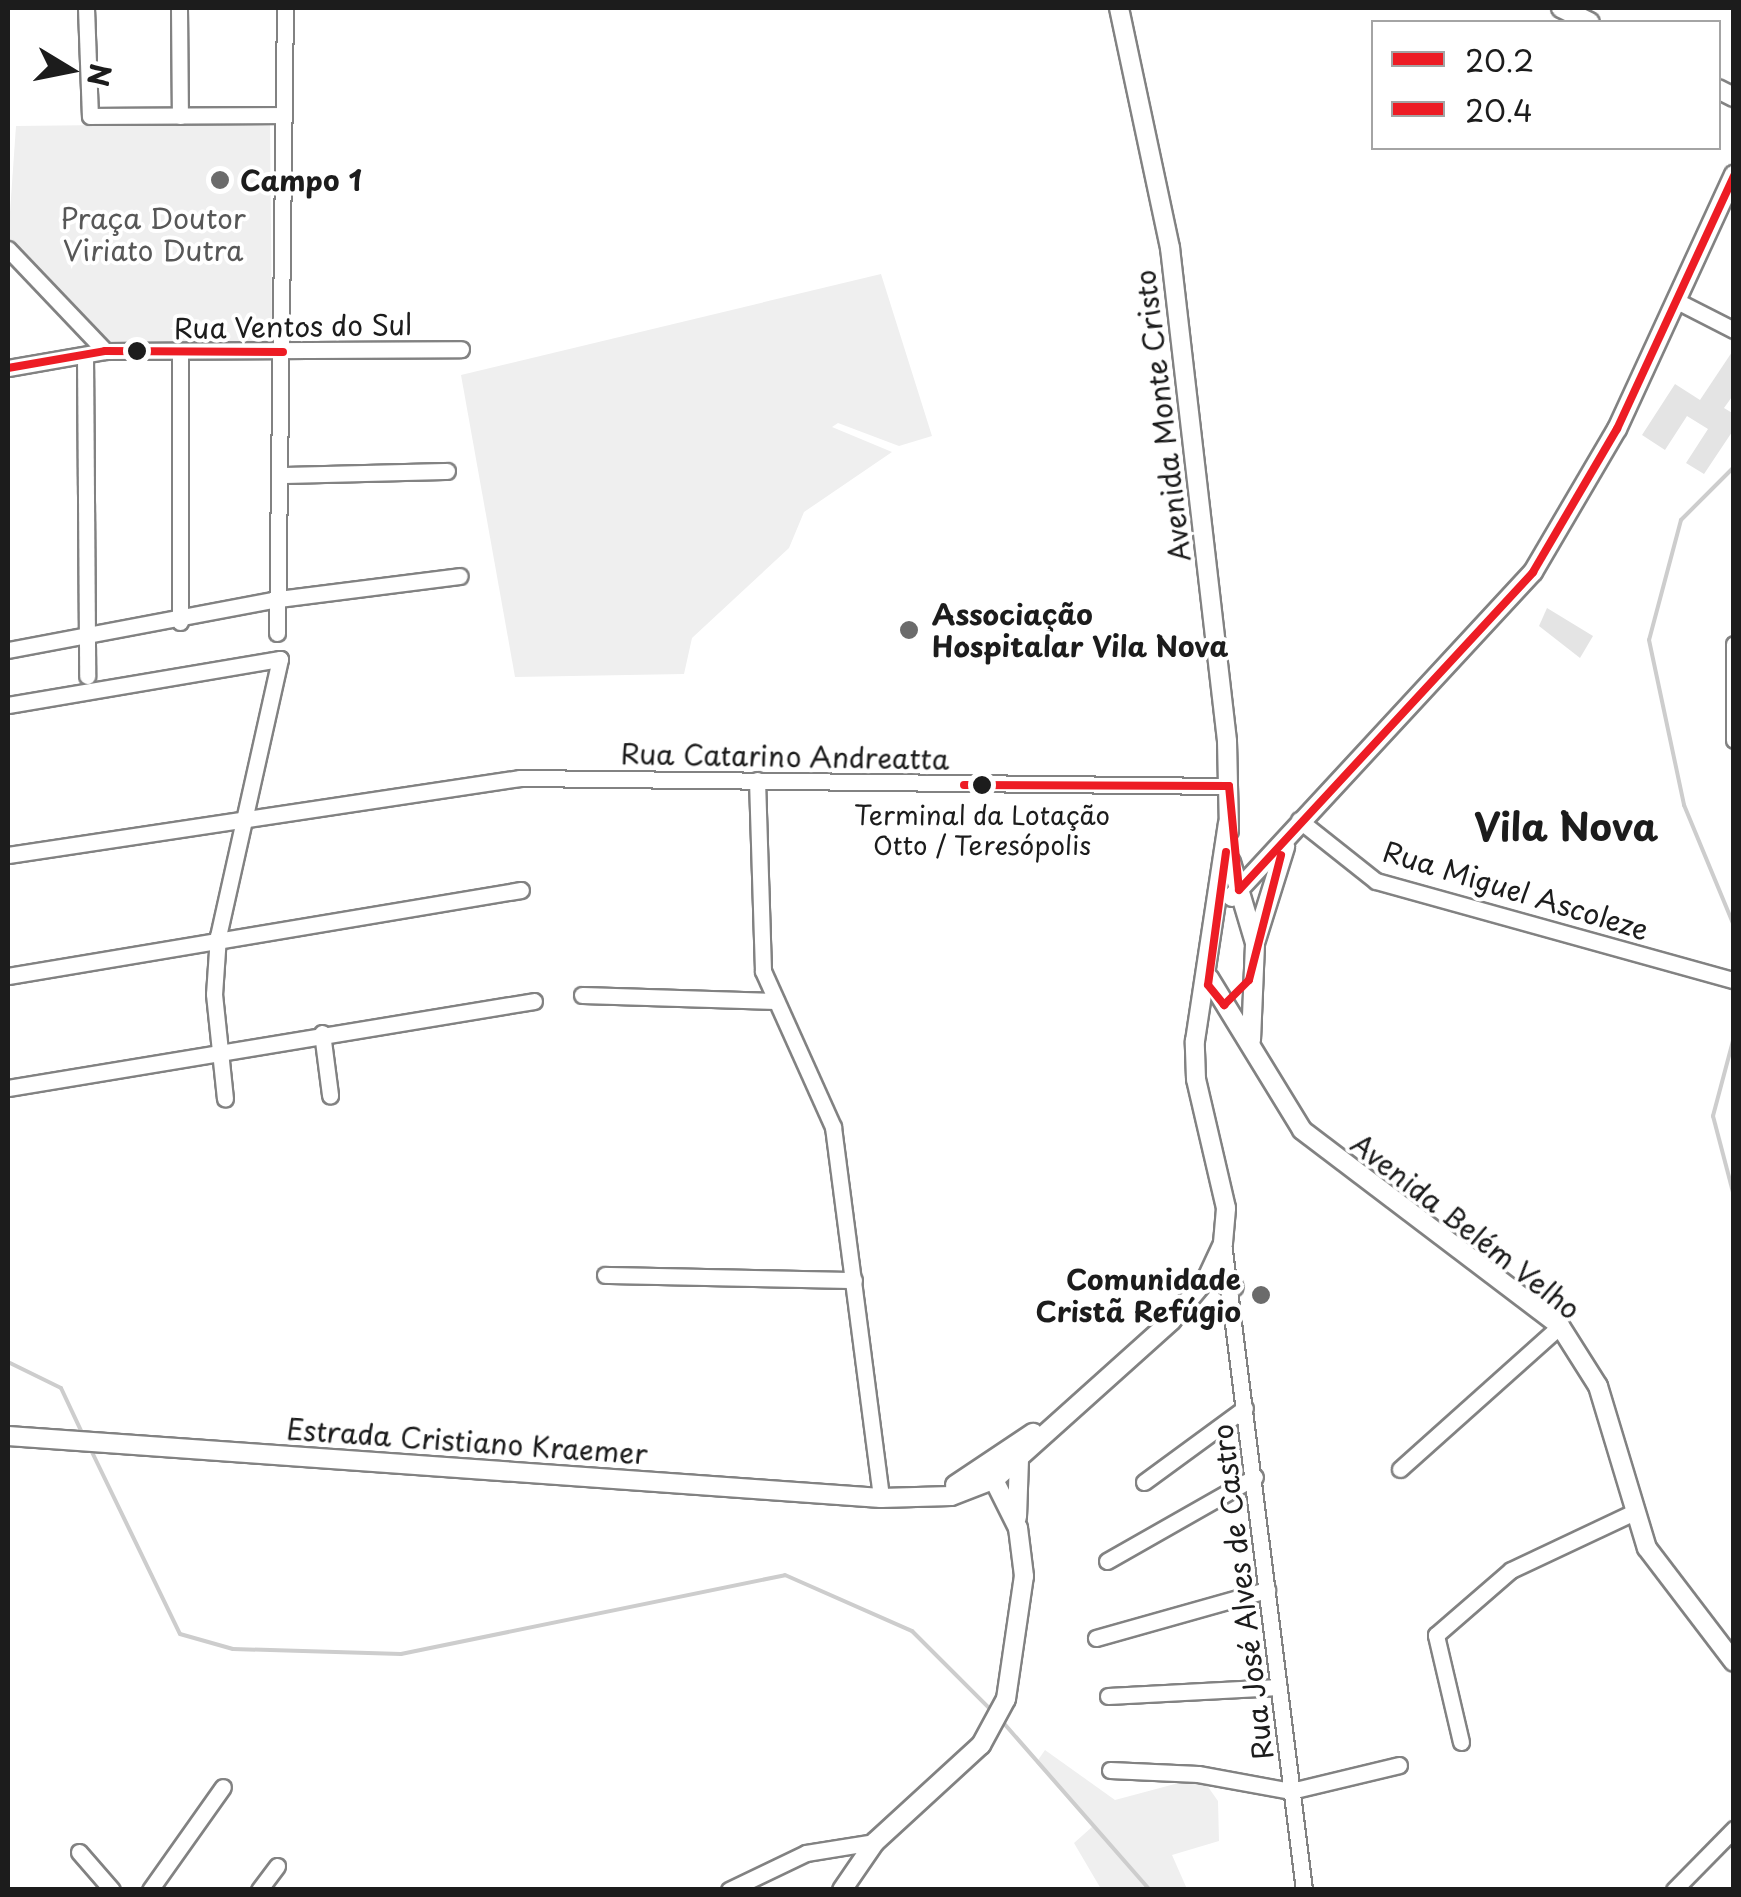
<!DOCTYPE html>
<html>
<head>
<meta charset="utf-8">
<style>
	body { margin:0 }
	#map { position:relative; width:1741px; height:1897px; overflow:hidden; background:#fff; font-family:"Playpen Sans",sans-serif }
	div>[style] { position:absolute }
	.green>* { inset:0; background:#efefef }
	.stream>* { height:4px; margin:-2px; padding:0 2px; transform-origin:2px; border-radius:2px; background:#cdcdcd }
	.building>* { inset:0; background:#e4e4e4 }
	.roads { filter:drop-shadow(2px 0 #828282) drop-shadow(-2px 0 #828282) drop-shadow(0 2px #828282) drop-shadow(0 -2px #828282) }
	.minor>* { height:15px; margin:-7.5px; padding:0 7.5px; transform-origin:7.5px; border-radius:7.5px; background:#fff }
	.major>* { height:18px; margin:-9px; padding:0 9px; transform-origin:9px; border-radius:9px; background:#fff }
	.bus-1>* { height:8px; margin:-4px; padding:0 4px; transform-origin:4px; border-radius:4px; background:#ed1c24 }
	.bus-2>* { height:8px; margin:-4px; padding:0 4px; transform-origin:4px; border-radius:4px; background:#ed1c24 }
	.dots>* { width:28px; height:28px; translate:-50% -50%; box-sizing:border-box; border:5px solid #fff; border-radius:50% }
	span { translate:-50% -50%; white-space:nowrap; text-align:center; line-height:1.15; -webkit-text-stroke:8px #fff; paint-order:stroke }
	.bus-label { font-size:26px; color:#1c1c1c }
	.poi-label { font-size:28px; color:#1c1c1c; font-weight:700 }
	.left { translate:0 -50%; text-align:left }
	.right { translate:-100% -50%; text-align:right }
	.park-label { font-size:28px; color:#575757 }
	.street-label { font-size:28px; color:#1c1c1c }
	.district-label { font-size:38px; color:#1c1c1c; font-weight:700 }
	.frame { position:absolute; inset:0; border:10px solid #1c1c1c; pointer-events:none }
	.legend { position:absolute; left:1371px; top:20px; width:350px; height:130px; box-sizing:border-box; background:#fff; border:2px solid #a4a4a4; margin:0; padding:12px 18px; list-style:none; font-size:30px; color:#1c1c1c }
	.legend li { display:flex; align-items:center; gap:20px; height:50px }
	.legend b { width:50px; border:2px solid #a4a4a4 }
	.north { position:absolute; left:20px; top:20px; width:100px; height:100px; -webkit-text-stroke:8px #fff; paint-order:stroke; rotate:100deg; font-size:28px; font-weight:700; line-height:40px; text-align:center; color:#1c1c1c }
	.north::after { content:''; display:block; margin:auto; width:35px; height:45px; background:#1c1c1c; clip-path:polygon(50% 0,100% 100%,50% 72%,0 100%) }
</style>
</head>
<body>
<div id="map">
	<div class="green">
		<div style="clip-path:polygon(270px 123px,272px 342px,107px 344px,8px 241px,16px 126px)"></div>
		<div style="clip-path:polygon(881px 274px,932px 436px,899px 446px,838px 423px,832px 427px,892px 452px,804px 512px,789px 548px,692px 638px,684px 674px,515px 677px,461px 375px)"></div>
		<div style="clip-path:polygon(1045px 1750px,1115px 1800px,1201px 1777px,1218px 1801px,1219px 1841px,1172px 1855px,1187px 1889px,1101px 1889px,1074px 1843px,1092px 1827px,1036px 1763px)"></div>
	</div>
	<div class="stream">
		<div style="left:1734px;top:467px;width:75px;rotate:135deg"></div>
		<div style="left:1681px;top:520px;width:124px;rotate:104.9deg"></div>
		<div style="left:1649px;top:640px;width:169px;rotate:78deg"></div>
		<div style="left:1684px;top:805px;width:131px;rotate:67.5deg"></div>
		<div style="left:1734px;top:1037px;width:82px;rotate:104.9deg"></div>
		<div style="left:1713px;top:1116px;width:83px;rotate:75.3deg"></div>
		<div style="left:8px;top:1362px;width:59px;rotate:26.1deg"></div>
		<div style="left:61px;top:1388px;width:54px;rotate:64.9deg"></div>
		<div style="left:91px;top:1450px;width:204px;rotate:64.2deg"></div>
		<div style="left:180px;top:1634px;width:55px;rotate:15.8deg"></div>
		<div style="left:233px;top:1649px;width:168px;rotate:1.7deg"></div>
		<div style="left:401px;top:1654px;width:392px;rotate:-11.6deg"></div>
		<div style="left:785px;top:1575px;width:139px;rotate:23.8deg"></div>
		<div style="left:912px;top:1631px;width:112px;rotate:45deg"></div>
		<div style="left:1001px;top:1720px;width:226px;rotate:48.8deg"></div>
	</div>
	<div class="building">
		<div style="clip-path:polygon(1734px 349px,1734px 394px,1724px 408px,1734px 414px,1734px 429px,1704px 474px,1686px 463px,1708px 429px,1687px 416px,1665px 450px,1642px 435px,1675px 384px,1700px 400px)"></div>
		<div style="clip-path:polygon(1547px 608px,1593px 636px,1580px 658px,1539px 626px)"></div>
	</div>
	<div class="roads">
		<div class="minor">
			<div style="left:86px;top:8px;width:108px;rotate:87.9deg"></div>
			<div style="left:90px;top:116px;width:194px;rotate:-0.3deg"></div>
			<div style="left:179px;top:8px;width:108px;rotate:89.5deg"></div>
			<div style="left:8px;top:249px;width:141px;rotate:46.4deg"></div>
			<div style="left:1677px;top:301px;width:64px;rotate:27deg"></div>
			<div style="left:180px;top:354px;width:268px;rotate:90deg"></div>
			<div style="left:85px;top:355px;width:321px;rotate:89.6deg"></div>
			<div style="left:8px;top:368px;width:98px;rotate:-9.9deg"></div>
			<div style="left:105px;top:351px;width:356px;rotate:-0.3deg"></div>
			<div style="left:282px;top:475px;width:165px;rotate:-1.4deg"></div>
			<div style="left:277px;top:633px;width:625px;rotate:-89.27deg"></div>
			<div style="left:1734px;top:644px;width:96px;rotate:90deg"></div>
			<div style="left:8px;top:650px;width:275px;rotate:-10.7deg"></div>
			<div style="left:278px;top:599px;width:183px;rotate:-7.2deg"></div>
			<div style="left:8px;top:705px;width:276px;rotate:-9.6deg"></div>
			<div style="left:280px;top:659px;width:284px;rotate:102.6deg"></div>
			<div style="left:218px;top:936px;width:58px;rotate:93.9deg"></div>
			<div style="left:214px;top:994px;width:105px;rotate:84deg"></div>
			<div style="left:757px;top:780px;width:191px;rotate:88.2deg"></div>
			<div style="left:763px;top:971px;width:171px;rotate:65.8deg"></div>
			<div style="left:833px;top:1127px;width:374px;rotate:82.6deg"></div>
			<div style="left:1299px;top:820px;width:98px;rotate:38.4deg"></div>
			<div style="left:1376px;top:881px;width:371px;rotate:15.5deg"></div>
			<div style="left:8px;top:855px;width:518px;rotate:-8.55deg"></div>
			<div style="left:520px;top:778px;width:709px;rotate:0.65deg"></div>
			<div style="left:8px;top:976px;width:520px;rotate:-9.52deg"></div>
			<div style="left:582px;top:995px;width:194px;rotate:1.8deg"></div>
			<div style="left:322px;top:1033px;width:63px;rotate:82.6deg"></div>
			<div style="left:8px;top:1088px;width:533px;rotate:-9.39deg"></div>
			<div style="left:1223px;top:1243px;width:652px;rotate:82.86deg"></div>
			<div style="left:605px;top:1275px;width:249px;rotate:1.2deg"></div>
			<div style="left:1400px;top:1469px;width:215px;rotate:-41.8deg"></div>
			<div style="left:1144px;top:1482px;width:125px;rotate:-36.2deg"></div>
			<div style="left:1107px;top:1561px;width:170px;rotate:-29.6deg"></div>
			<div style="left:1096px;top:1638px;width:178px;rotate:-15.7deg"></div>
			<div style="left:1108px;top:1696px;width:171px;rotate:-3deg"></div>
			<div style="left:1461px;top:1742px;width:110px;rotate:-103.2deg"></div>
			<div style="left:1436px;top:1635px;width:99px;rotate:-40.9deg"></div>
			<div style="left:1511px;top:1570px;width:136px;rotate:-25.2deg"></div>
			<div style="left:1110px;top:1770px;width:88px;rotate:2.6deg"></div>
			<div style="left:1198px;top:1774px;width:95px;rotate:10.4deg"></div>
			<div style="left:1291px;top:1791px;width:111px;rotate:-13.5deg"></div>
			<div style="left:79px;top:1852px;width:50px;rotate:49deg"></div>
			<div style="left:150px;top:1890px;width:126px;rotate:-54.7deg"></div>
			<div style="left:259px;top:1890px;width:30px;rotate:-53deg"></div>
			<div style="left:729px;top:1890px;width:85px;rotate:-25.7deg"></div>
			<div style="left:806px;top:1853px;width:70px;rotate:-9.1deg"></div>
			<div style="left:1674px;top:1890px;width:86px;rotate:-45.5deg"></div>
		</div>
		<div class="major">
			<div style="left:1119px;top:8px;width:245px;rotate:78deg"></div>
			<div style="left:1170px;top:248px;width:496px;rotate:83.4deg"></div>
			<div style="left:1227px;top:741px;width:90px;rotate:88.7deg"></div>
			<div style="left:1561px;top:8px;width:32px;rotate:26deg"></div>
			<div style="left:1718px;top:89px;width:18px;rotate:27deg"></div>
			<div style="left:1231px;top:862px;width:84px;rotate:73.5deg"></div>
			<div style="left:1232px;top:897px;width:443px;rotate:-47.2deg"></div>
			<div style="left:1533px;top:572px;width:166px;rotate:-59.6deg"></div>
			<div style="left:1617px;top:429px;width:280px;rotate:-65.3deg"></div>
			<div style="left:1209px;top:978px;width:178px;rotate:58.5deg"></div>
			<div style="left:1302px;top:1130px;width:324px;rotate:37.2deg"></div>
			<div style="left:1560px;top:1326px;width:71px;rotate:57.7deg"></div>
			<div style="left:1598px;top:1386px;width:169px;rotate:73.2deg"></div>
			<div style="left:1647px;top:1548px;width:143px;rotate:52.7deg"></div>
			<div style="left:1251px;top:1040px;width:97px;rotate:-87.6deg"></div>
			<div style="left:1255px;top:943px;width:101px;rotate:-72.6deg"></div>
			<div style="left:1207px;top:1278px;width:28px;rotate:19deg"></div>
			<div style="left:8px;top:1436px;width:875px;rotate:4.06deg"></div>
			<div style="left:881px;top:1498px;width:70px;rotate:-1.6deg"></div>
			<div style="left:951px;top:1496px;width:47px;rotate:-21.1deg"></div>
			<div style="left:995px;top:1479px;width:237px;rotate:-41.9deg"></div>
			<div style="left:1171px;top:1321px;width:56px;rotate:-50.1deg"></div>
			<div style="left:1207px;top:1278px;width:38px;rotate:-65deg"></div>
			<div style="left:1223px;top:1243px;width:35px;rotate:-85deg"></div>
			<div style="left:1226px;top:1208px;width:132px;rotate:-103.1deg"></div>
			<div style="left:1196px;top:1079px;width:38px;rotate:-92deg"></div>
			<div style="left:1195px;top:1041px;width:220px;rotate:-81.4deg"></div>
			<div style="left:955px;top:1485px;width:94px;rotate:-33.7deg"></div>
			<div style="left:1017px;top:1517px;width:56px;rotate:-88deg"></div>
			<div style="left:842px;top:1890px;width:58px;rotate:-55.5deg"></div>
			<div style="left:875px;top:1842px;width:144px;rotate:-42.5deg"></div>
			<div style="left:981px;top:1745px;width:52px;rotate:-61.5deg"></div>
			<div style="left:1006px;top:1699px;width:124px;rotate:-81.7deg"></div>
			<div style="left:1024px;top:1576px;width:48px;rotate:-97.1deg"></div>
			<div style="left:1018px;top:1528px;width:67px;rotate:-116.6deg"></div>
		</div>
	</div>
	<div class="bus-1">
		<div style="left:964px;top:785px;width:265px;rotate:0.2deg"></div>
		<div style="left:1229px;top:786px;width:104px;rotate:84.5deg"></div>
		<div style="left:1239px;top:890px;width:433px;rotate:-47.2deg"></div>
		<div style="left:1533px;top:572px;width:166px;rotate:-59.6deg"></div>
		<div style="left:1617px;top:429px;width:279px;rotate:-65.2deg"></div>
		<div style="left:1226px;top:852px;width:134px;rotate:97.7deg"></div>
		<div style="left:1208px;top:985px;width:26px;rotate:51deg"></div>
		<div style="left:1224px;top:1005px;width:35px;rotate:-45deg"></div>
		<div style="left:1249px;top:980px;width:129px;rotate:-75.6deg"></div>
	</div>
	<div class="bus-2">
		<div style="left:8px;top:368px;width:98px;rotate:-9.9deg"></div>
		<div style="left:105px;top:351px;width:178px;rotate:0.3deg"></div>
	</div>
	<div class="dots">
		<div style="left:220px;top:180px;background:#6b6b6b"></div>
		<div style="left:137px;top:351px;background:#1c1c1c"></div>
		<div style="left:909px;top:630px;background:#6b6b6b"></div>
		<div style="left:982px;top:785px;background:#1c1c1c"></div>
		<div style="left:1261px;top:1295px;background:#6b6b6b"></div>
	</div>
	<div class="bus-label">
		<span style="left:982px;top:830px">Terminal da Lotação<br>Otto / Teresópolis</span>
	</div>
	<div class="poi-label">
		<span class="left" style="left:240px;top:180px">Campo 1</span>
		<span class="left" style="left:932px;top:630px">Associação<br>Hospitalar Vila Nova</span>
		<span class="right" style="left:1241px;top:1295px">Comunidade<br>Cristã Refúgio</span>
	</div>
	<div class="park-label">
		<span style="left:153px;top:234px">Praça Doutor<br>Viriato Dutra</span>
	</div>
	<div class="street-label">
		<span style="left:293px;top:326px;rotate:-1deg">Rua Ventos do Sul</span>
		<span style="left:1162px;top:416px;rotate:-97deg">Avenida Monte Cristo</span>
		<span style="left:785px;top:756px;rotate:1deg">Rua Catarino Andreatta</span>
		<span style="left:1516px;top:890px;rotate:17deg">Rua Miguel Ascoleze</span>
		<span style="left:1466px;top:1226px;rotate:38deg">Avenida Belém Velho</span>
		<span style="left:467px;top:1441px;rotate:4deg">Estrada Cristiano Kraemer</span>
		<span style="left:1242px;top:1592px;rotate:-97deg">Rua José Alves de Castro</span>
	</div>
	<div class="district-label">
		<span style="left:1566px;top:826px">Vila Nova</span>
	</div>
	<div class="frame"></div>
	<ul class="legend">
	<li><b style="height:12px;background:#ed1c24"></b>20.2</li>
	<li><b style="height:12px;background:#ed1c24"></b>20.4</li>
	</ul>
	<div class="north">N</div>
</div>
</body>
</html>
